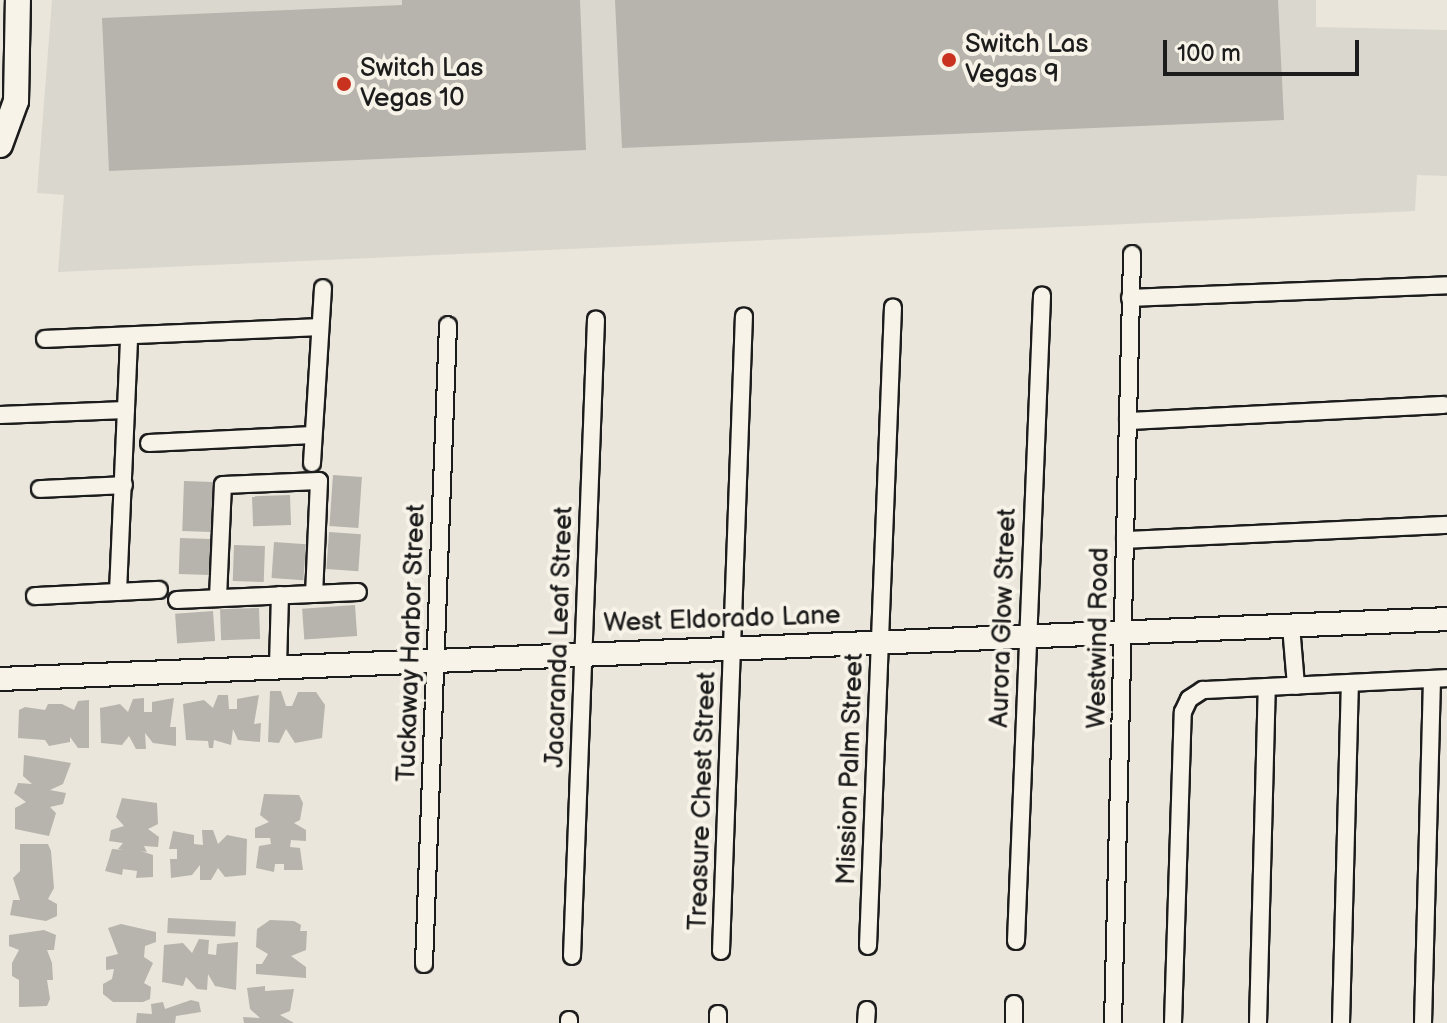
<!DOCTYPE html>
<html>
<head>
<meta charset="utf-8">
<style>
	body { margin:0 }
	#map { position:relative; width:1447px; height:1023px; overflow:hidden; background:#eae6dc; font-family:"Balsamiq Sans",sans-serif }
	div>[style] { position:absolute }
	.built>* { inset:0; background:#dad7ce }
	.building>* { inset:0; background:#b6b4ac; transform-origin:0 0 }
	.roads { filter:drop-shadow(2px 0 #1c1c1c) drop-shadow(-2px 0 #1c1c1c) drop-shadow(0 2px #1c1c1c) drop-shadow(0 -2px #1c1c1c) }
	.street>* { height:16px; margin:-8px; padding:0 8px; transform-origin:8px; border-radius:8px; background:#f7f3e8 }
	.secondary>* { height:22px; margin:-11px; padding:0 11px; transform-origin:11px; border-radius:11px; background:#f7f3e8 }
	.primary>* { height:24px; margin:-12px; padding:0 12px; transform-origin:12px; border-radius:12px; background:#f7f3e8 }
	.dots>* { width:22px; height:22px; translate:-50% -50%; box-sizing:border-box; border:4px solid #f7f3e8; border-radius:50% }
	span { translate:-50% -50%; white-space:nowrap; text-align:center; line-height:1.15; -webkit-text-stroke:8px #f7f3e8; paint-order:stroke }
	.poi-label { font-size:26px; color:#1c1c1c }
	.left { translate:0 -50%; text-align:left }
	.street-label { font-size:26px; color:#1c1c1c }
	.scale { position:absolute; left:1163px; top:40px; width:196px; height:36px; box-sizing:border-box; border:4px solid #1c1c1c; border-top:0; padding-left:10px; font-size:24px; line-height:28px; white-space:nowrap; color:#1c1c1c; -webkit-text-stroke:6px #f7f3e8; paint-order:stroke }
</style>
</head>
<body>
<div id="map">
	<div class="built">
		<div style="clip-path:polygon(52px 0,1316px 0,1316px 27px,1447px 30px,1447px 176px,1417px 175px,1415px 211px,58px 272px,64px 195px,37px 193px)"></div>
	</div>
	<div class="building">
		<div style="clip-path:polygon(402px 0,580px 0,586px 150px,109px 171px,102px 18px,402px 5px)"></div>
		<div style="clip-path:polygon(615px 0,1278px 0,1284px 120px,622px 148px)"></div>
		<div style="left:333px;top:475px;width:29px;height:51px;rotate:4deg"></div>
		<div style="left:184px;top:481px;width:29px;height:50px;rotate:2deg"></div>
		<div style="left:290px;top:495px;width:30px;height:38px;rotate:88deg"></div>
		<div style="left:329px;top:532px;width:32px;height:37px;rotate:4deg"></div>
		<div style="left:180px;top:538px;width:31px;height:36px;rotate:2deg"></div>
		<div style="left:274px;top:542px;width:32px;height:36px;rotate:4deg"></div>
		<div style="left:234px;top:545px;width:31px;height:36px;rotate:2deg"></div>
		<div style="left:355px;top:605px;width:31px;height:53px;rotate:86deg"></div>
		<div style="left:259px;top:608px;width:31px;height:39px;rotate:88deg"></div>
		<div style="left:213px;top:611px;width:30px;height:38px;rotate:86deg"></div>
		<div style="clip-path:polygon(270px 691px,281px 691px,286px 706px,292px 706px,298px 692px,316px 692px,325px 705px,322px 738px,295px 743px,286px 729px,279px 743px,268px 742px)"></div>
		<div style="clip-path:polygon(218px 695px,228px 695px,229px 709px,237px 709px,237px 699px,259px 695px,254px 724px,261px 723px,260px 742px,238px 740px,233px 729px,231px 745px,214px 740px,213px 748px,209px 748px,208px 741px,186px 740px,183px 704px,204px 700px,213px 708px)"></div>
		<div style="clip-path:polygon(144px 698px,144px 712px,152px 712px,152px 702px,174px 698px,170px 727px,176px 727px,176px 746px,153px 743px,145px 733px,146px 749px,136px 749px,129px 736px,122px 745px,101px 743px,100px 708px,120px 704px,128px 712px,133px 699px)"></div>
		<div style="clip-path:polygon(89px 700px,89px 748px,78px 748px,70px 737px,70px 742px,49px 746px,45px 740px,18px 738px,19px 710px,25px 707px,45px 710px,48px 704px,62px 704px,74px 710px,78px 701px)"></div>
		<div style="clip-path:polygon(24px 755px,71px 763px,63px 784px,50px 790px,66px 793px,63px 804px,50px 807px,56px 813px,49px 836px,15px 829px,15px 808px,26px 802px,14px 793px,18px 783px,32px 784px,23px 776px)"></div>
		<div style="clip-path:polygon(264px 794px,299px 795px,303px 803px,300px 820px,294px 823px,306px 830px,306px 841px,291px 840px,290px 847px,300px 848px,303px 870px,284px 870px,284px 864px,275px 864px,274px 872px,256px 868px,259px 846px,271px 844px,270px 838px,255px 838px,255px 828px,269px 822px,260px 815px)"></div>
		<div style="clip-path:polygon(122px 798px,157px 803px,158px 824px,148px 829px,159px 837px,158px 847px,144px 846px,147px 852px,141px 851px,153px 855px,153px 877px,136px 878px,137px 871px,123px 869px,122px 875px,105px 871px,112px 849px,123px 850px,118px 849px,123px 843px,109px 841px,111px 830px,124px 826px,116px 817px)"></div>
		<div style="clip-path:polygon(202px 830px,213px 830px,218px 844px,227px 835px,247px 839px,246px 875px,225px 877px,218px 868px,211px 880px,200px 880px,200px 865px,192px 875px,171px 878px,170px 859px,177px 859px,177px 849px,169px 849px,173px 831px,194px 835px,194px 844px,203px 845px)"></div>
		<div style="clip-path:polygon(20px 844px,48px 844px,51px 851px,54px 888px,48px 899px,57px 904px,57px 916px,46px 921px,10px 915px,13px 900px,20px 900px,13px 878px,20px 871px)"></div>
		<div style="left:168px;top:918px;width:68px;height:15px;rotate:3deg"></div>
		<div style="clip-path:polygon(270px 920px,294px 921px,301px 925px,300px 931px,307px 931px,306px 950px,291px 956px,306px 967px,306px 978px,256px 974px,256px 964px,262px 964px,268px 954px,256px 947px,257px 929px)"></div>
		<div style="clip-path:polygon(121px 924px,156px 932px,156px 942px,145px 946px,144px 957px,153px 963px,144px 983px,151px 987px,150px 999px,143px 1002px,113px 1002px,103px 994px,103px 984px,112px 979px,114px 969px,106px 970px,106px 957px,118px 954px,108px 928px)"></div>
		<div style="clip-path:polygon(44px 930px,56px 935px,54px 950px,47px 950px,52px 963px,53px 980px,47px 980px,50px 999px,47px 1006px,19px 1007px,19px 980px,12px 976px,12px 963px,19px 950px,9px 946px,9px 935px)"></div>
		<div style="clip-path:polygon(199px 939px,209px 940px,208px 954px,216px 955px,217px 944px,238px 942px,236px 990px,215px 986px,208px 974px,207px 990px,197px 989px,186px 977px,183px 986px,162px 982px,164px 945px,183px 943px,192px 953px)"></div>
		<div style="clip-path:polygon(265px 986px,265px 991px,294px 989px,290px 1011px,280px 1015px,294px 1023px,244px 1023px,243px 1017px,260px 1018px,250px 1009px,247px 988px)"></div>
		<div style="clip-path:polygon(191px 1000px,199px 1002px,201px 1012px,176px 1016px,175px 1023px,136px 1023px,137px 1013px,152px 1014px,151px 1004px,163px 1002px,165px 1009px)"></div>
	</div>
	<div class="roads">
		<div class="street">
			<div style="left:1130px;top:298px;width:317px;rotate:-2.3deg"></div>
			<div style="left:45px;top:339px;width:274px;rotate:-2.5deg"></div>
			<div style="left:0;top:415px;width:126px;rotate:-2.3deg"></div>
			<div style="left:1128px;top:421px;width:316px;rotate:-2.9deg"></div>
			<div style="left:149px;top:443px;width:164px;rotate:-2.8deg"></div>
			<div style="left:312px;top:463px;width:175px;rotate:-86.4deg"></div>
			<div style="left:40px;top:489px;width:84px;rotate:-2.7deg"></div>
			<div style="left:1125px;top:540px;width:322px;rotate:-2.7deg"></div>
			<div style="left:118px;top:592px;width:256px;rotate:-87.5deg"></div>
			<div style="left:35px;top:596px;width:124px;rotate:-2.8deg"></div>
			<div style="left:218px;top:598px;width:113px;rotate:-87.5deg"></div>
			<div style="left:223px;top:485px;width:96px;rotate:-2.4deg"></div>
			<div style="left:319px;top:481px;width:113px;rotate:92.5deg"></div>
			<div style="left:177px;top:600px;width:181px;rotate:-2.5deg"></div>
			<div style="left:1291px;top:626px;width:60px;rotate:85.2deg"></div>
			<div style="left:278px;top:666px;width:71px;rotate:-88.4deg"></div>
			<div style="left:1016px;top:941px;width:646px;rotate:-87.69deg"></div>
			<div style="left:868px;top:946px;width:639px;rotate:-87.76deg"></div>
			<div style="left:721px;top:951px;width:635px;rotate:-87.93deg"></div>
			<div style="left:572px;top:956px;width:637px;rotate:-87.84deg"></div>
			<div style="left:424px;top:964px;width:639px;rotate:-87.85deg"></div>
			<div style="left:569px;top:1023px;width:3px;rotate:-90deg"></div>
			<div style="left:718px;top:1023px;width:9px;rotate:-90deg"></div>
			<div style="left:866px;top:1023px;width:13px;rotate:-86deg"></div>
			<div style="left:1014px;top:1023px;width:19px;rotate:-90deg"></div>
			<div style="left:1113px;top:1023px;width:769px;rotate:-88.58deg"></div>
			<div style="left:1173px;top:1023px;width:311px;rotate:-88.2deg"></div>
			<div style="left:1183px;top:712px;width:14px;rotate:-65deg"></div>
			<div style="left:1189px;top:699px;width:17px;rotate:-33deg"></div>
			<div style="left:1203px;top:690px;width:244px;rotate:-2.8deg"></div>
			<div style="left:1258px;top:1023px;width:336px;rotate:-88.5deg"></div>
			<div style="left:1341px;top:1023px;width:339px;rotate:-88.5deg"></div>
			<div style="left:1423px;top:1023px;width:344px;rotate:-88.5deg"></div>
		</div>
		<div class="secondary">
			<div style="left:0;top:679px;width:1448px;rotate:-2.37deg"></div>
		</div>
		<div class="primary">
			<div style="left:0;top:145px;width:47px;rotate:-70deg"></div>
			<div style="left:16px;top:101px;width:101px;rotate:-88.9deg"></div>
		</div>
	</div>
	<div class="dots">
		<div style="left:949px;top:60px;background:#c8321e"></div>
		<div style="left:344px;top:84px;background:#c8321e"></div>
	</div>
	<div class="poi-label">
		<span class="left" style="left:965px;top:60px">Switch Las<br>Vegas 9</span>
		<span class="left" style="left:360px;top:84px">Switch Las<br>Vegas 10</span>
	</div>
	<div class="street-label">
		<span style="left:1004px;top:618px;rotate:-88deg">Aurora Glow Street</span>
		<span style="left:722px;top:620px;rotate:-2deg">West Eldorado Lane</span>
		<span style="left:560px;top:637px;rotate:-88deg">Jacaranda Leaf Street</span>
		<span style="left:1099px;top:638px;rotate:-89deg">Westwind Road</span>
		<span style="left:412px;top:643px;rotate:-88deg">Tuckaway Harbor Street</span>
		<span style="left:851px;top:769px;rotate:-88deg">Mission Palm Street</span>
		<span style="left:703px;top:801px;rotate:-88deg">Treasure Chest Street</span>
	</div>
	<div class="scale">100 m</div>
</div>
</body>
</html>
